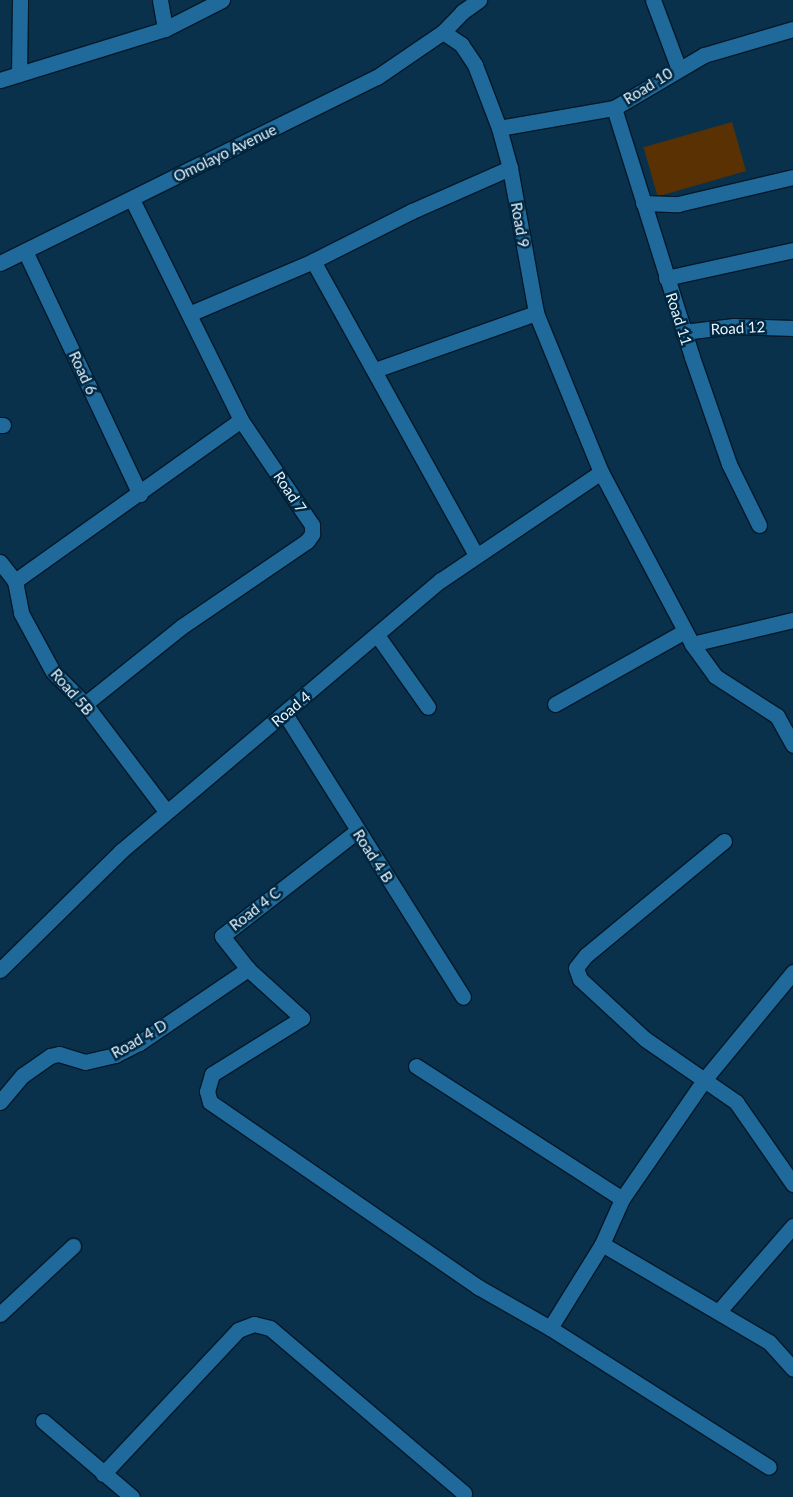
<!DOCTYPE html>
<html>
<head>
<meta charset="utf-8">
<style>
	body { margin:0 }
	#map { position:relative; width:793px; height:1497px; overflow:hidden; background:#0a314b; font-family:Lato,sans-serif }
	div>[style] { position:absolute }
	.green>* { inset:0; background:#5a3102; transform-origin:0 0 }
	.roads { filter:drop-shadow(1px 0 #031828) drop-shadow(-1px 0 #031828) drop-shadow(0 1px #031828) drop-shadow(0 -1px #031828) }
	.minor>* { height:15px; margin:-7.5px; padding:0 7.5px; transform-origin:7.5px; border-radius:7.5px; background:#1f6a9a }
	span { translate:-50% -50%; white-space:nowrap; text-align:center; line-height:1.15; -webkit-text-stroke:5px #002740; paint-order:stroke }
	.street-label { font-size:15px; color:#e6f4ff }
</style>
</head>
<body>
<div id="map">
	<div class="green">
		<div style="left:732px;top:122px;width:51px;height:92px;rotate:74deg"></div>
	</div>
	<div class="roads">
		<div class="minor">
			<div style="left:160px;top:0;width:29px;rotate:80deg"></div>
			<div style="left:653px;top:0;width:72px;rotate:69.5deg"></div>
			<div style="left:443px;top:32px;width:22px;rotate:34deg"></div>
			<div style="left:461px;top:44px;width:25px;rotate:56deg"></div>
			<div style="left:475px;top:65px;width:67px;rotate:69.1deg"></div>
			<div style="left:499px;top:128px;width:41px;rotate:74.6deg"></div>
			<div style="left:510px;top:168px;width:147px;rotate:79.8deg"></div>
			<div style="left:536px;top:313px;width:172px;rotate:67.8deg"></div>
			<div style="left:601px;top:472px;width:195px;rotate:62.1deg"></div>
			<div style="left:692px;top:644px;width:39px;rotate:54deg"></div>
			<div style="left:715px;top:676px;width:74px;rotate:32.8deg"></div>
			<div style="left:777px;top:716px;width:33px;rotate:61deg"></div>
			<div style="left:19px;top:74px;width:74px;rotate:-89.2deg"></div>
			<div style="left:0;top:80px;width:173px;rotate:-17.2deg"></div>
			<div style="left:165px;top:29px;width:64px;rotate:-27deg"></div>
			<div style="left:614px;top:108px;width:261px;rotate:72.6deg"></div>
			<div style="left:692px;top:357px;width:113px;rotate:70.9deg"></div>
			<div style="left:729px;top:464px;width:68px;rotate:63.8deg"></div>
			<div style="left:499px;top:128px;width:117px;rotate:-9.9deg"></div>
			<div style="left:614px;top:108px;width:104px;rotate:-30.5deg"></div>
			<div style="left:704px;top:55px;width:93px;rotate:-16.3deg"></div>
			<div style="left:643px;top:203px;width:35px;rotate:2deg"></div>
			<div style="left:678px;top:204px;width:118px;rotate:-13.2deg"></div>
			<div style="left:25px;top:251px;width:269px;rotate:64.7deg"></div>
			<div style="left:313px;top:261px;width:336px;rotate:61deg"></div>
			<div style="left:0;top:263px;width:420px;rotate:-26.3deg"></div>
			<div style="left:377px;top:77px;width:80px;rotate:-34.3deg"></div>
			<div style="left:443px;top:32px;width:28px;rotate:-46deg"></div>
			<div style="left:462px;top:12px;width:21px;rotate:-35deg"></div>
			<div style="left:666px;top:278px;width:130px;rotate:-12.4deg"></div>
			<div style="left:189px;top:314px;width:135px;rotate:-23.1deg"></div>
			<div style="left:313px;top:261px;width:111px;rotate:-26.8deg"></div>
			<div style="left:412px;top:211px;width:107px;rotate:-23.7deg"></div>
			<div style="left:683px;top:332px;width:51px;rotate:-6.7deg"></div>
			<div style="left:734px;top:326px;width:59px;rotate:1.9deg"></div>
			<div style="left:375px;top:370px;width:171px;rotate:-19.5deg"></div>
			<div style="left:0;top:425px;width:3px"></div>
			<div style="left:0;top:562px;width:24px;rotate:52deg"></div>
			<div style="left:15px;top:581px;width:33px;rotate:79deg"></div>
			<div style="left:21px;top:613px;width:67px;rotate:61.5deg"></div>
			<div style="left:53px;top:672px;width:45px;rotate:45deg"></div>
			<div style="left:85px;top:704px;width:134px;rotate:52.9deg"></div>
			<div style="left:15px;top:581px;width:277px;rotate:-35.5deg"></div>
			<div style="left:377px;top:635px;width:88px;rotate:54.7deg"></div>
			<div style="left:692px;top:644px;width:104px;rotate:-13.4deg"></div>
			<div style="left:85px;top:704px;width:123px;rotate:-38.7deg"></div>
			<div style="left:181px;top:627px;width:153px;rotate:-34.3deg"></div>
			<div style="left:307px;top:541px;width:9px;rotate:-54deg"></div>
			<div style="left:312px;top:534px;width:9px;rotate:-90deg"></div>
			<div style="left:312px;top:525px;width:127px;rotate:-124.1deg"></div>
			<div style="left:241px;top:420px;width:246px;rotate:-116.3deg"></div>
			<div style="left:555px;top:704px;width:149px;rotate:-29.3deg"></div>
			<div style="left:285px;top:714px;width:334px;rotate:57.8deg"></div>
			<div style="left:357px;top:831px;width:171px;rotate:142.1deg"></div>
			<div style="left:222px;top:936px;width:42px;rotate:51.8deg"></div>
			<div style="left:248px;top:969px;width:73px;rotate:42.2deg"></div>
			<div style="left:302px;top:1018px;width:106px;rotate:148.1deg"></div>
			<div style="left:212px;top:1074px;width:18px;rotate:106deg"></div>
			<div style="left:207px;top:1091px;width:11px;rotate:75deg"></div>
			<div style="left:210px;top:1102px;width:326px;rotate:34.6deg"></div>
			<div style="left:478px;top:1287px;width:83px;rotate:29.7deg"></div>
			<div style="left:550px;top:1328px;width:259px;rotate:32.4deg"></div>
			<div style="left:724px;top:841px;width:179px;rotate:140.4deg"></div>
			<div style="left:586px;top:955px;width:16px;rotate:128deg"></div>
			<div style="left:576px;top:968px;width:12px;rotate:70deg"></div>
			<div style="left:580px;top:979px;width:88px;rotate:42.7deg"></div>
			<div style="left:645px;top:1039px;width:111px;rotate:34.7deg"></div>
			<div style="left:736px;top:1102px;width:100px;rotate:55.2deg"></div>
			<div style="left:0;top:970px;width:170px;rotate:-44.5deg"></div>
			<div style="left:121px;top:851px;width:419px;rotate:-40.3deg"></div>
			<div style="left:441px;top:580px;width:193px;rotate:-34deg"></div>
			<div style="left:416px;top:1066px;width:245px;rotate:32.8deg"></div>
			<div style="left:0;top:1102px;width:35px;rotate:-50deg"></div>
			<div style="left:23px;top:1075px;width:33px;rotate:-35deg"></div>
			<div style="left:50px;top:1056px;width:9px;rotate:-13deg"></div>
			<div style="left:59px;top:1054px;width:27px;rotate:17deg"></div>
			<div style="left:85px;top:1062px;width:31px;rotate:-13deg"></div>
			<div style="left:115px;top:1055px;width:27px;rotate:-27deg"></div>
			<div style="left:139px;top:1043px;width:132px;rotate:-34.2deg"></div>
			<div style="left:602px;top:1244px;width:194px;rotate:30.4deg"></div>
			<div style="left:769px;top:1342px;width:36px;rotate:48deg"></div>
			<div style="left:719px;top:1311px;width:113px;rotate:-49deg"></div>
			<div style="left:0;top:1314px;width:100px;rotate:-43deg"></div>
			<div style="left:550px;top:1328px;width:99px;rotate:-58.2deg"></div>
			<div style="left:602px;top:1244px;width:49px;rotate:-66deg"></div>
			<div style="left:622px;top:1199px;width:145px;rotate:-55.4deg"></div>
			<div style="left:704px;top:1080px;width:140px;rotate:-50.5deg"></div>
			<div style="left:43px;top:1421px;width:117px;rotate:40.5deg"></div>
			<div style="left:103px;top:1474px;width:197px;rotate:-46.8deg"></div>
			<div style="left:238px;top:1330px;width:17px;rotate:-21deg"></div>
			<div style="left:254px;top:1324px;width:16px;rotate:14deg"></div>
			<div style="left:270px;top:1328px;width:255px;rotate:40.4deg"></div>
		</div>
	</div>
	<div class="street-label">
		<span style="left:648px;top:86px;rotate:-32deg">Road 10</span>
		<span style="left:225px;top:153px;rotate:-26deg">Omolayo Avenue</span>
		<span style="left:520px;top:225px;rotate:80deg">Road 9</span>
		<span style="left:679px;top:319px;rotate:72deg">Road 11</span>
		<span style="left:738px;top:328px;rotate:-3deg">Road 12</span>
		<span style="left:83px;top:373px;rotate:65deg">Road 6</span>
		<span style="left:290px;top:492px;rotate:56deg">Road 7</span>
		<span style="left:72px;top:692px;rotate:49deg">Road 5B</span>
		<span style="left:291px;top:709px;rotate:-40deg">Road 4</span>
		<span style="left:373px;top:856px;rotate:57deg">Road 4 B</span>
		<span style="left:255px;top:909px;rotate:-38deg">Road 4 C</span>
		<span style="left:139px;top:1039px;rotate:-30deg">Road 4 D</span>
	</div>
</div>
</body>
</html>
